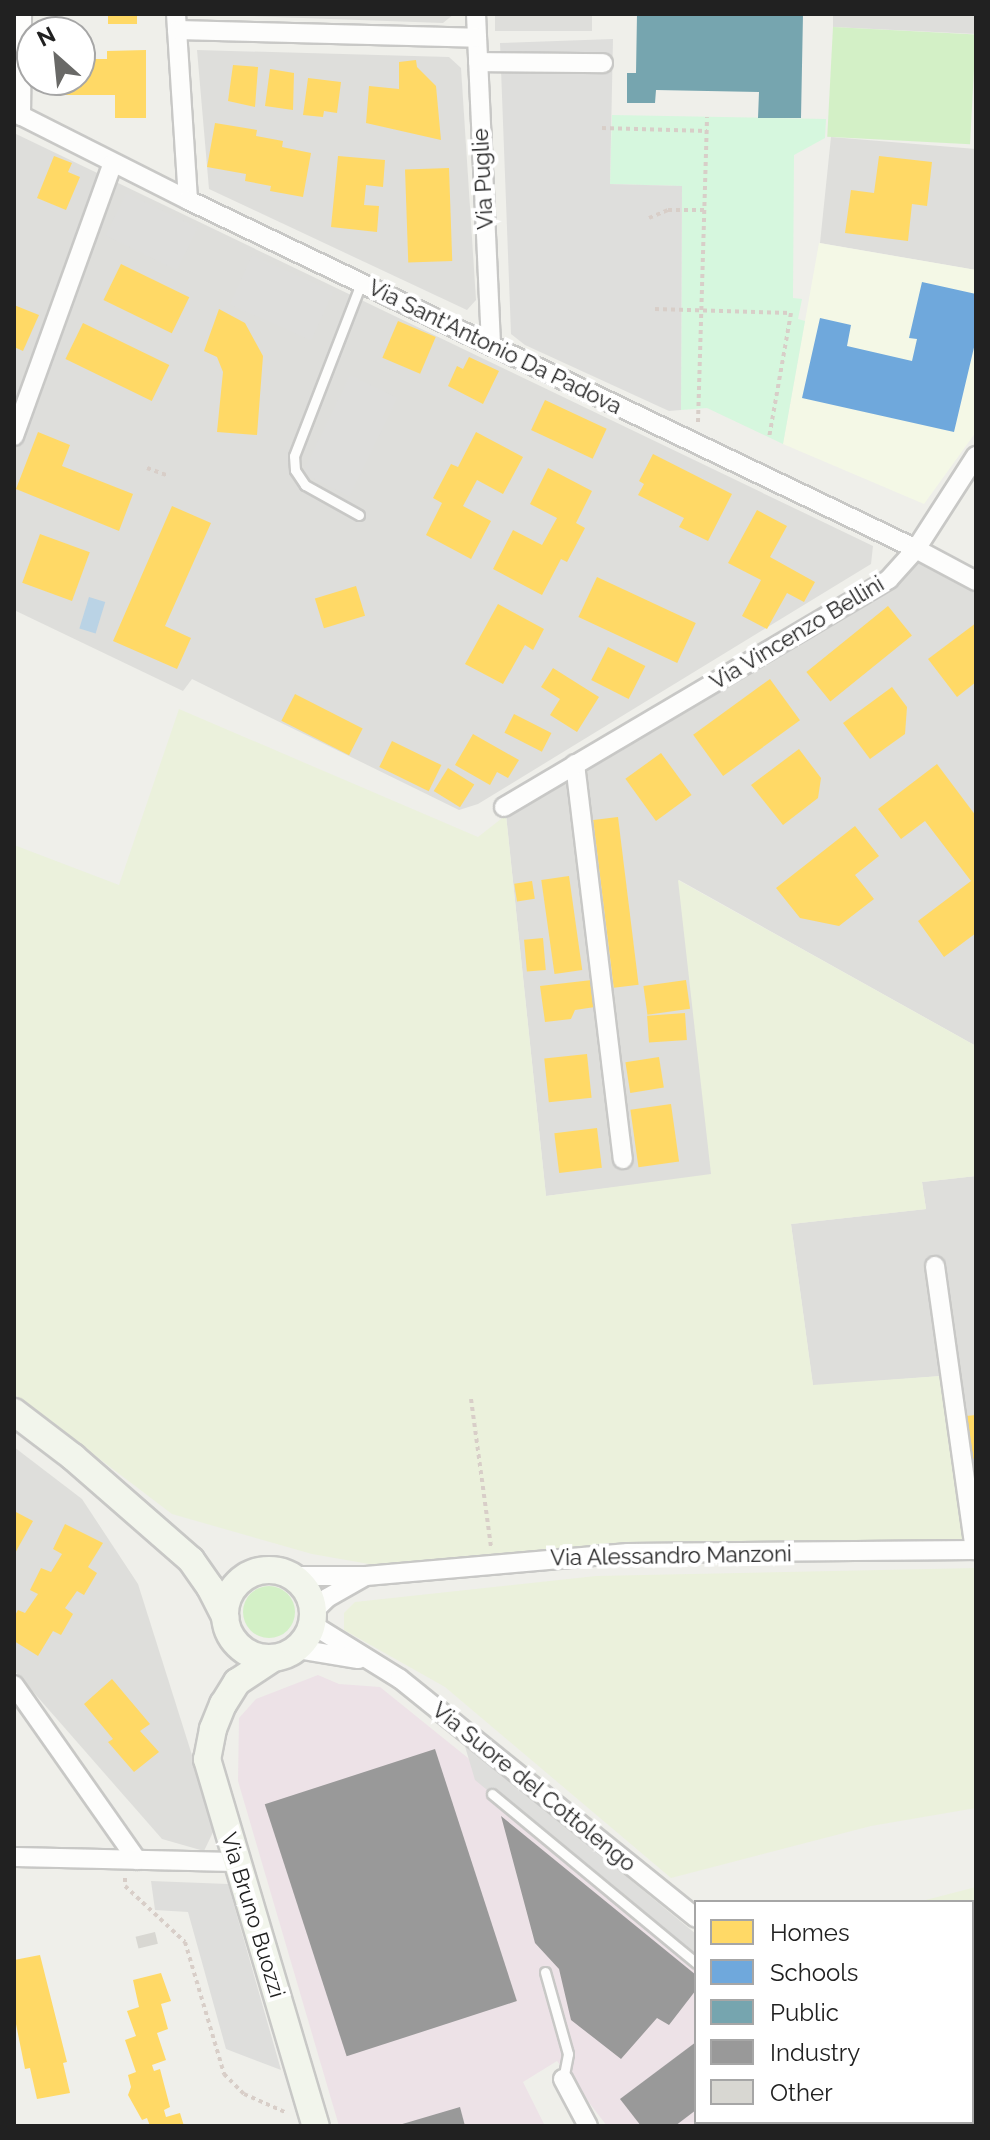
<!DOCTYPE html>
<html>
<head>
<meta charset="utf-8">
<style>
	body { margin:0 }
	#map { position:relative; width:990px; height:2140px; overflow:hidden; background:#efefea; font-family:Raleway,sans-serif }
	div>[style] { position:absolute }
	.residential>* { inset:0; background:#dededb; transform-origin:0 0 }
	.industrial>* { inset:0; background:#ede2e7 }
	.education>* { inset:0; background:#f4f8e6 }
	.farmland>* { inset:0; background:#ebf1dc }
	.grass>* { inset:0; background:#d3f0c6; transform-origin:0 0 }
	.round { border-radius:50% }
	.park>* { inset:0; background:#d6f7de }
	.parking>* { inset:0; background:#dededc; transform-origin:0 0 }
	.water>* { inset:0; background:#bad3e5; transform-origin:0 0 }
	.homes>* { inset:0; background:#ffd966; transform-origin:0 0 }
	.schools>* { inset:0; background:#6fa8dc }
	.public>* { inset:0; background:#76a5af }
	.industry>* { inset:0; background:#999; transform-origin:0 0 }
	.building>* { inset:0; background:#d8d7d2; transform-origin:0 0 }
	.path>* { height:4px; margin-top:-2px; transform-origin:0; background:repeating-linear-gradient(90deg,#d8cec8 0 4px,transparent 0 8px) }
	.roads { filter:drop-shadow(2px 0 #c8c8c6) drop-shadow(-2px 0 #c8c8c6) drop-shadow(0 2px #c8c8c6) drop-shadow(0 -2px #c8c8c6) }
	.lane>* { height:9px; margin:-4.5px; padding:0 4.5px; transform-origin:4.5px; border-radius:4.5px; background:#fdfdfc }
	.street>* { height:18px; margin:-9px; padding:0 9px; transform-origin:9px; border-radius:9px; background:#fdfdfc }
	.secondary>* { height:26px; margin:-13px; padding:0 13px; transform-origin:13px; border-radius:13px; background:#f2f5ec }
	.secondary>.ring { margin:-13px; padding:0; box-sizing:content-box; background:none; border:26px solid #f2f5ec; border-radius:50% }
	span { translate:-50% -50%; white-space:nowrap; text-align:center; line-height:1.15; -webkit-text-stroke:8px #fff; paint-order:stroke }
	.street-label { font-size:22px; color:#212121 }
	.frame { position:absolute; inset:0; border:16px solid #212121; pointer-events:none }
	.legend { position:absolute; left:694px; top:1900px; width:280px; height:224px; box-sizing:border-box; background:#fff; border:2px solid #a6a6a6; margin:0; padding:10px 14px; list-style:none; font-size:24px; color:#212121 }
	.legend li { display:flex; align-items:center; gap:16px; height:40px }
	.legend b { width:40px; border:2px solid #a6a6a6 }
	.north { position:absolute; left:16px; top:16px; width:80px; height:80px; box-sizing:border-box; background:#fff; border:2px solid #a6a6a6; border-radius:50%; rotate:333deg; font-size:22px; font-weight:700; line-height:32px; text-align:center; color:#212121 }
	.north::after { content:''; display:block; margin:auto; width:28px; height:36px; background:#696967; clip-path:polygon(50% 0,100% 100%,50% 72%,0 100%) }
</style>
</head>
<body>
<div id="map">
	<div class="residential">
		<div style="clip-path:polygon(194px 14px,454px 14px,443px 23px)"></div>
		<div style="left:495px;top:14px;width:97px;height:17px"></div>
		<div style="clip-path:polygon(833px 14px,976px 14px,976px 34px,833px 27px)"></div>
		<div style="clip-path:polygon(197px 50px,449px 57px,461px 68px,476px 300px,467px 310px,209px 189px)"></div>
		<div style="clip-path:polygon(14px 133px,873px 546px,871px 564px,478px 804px,459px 810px,192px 679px,183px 691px,14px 610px)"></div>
		<div style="clip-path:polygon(831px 137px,976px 149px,976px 270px,820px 243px)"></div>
		<div style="clip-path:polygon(919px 559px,976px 591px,976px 1046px,679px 880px,712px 1175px,546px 1196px,506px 815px)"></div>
		<div style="clip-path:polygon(976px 1176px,976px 1542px,963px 1541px,941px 1376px,813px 1386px,791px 1224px,926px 1209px,922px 1182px)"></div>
		<div style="clip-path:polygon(14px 1447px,82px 1499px,138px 1584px,215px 1828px,204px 1851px,162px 1839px,14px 1670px)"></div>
	</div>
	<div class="industrial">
		<div style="clip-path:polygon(318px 1675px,339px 1684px,380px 1687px,696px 1942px,696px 2122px,919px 2122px,924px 2126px,607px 2126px,557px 2061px,523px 2082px,545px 2126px,339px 2126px,238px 1781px,239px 1718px,256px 1699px)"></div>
	</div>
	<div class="education">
		<div style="clip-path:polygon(819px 243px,976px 270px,976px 432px,924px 504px,783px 444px)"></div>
	</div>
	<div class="farmland">
		<div style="clip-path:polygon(179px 709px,478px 837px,506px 815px,546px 1196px,711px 1174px,678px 880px,976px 1046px,976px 1176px,922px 1182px,926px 1209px,791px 1224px,813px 1385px,941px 1376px,963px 1541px,392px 1568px,312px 1554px,172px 1514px,14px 1394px,14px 845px,119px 885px)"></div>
		<div style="clip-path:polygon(976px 1568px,976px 1808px,871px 1826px,671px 1878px,445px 1687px,344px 1630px,344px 1613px,355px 1602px,596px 1576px)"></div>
		<div style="clip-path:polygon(976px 1887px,976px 2126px,969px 2122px,972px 2122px,972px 1902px,918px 1902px)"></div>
	</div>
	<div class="grass">
		<div style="left:833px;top:27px;width:143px;height:110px;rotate:3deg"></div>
		<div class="round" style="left:243px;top:1586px;width:52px;height:52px"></div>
	</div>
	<div class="park">
		<div style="clip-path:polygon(612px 115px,826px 119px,825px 138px,794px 155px,793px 298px,802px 299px,798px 319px,805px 321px,783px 444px,707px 408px,681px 410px,682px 186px,610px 184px)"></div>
	</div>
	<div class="parking">
		<div style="clip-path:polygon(613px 39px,610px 184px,682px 186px,681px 410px,669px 411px,525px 345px,511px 334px,500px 43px)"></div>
		<div style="left:126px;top:193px;width:80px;height:47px;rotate:26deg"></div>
		<div style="left:252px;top:255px;width:89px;height:54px;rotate:24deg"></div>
		<div style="left:350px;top:375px;width:53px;height:109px;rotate:26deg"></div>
		<div style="clip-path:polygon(464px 1743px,696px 1934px,696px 1963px,475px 1780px)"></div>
		<div style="clip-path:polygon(151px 1881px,228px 1884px,281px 2070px,226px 2049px,188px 1912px,155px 1910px)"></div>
	</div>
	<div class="water">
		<div style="left:89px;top:597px;width:17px;height:33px;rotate:17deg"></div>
	</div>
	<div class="homes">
		<div style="left:108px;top:14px;width:29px;height:10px"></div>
		<div style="clip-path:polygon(80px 43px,89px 43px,90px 59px,107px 59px,107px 51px,146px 50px,146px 118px,115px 118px,115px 95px,65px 95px,65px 80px,80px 80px)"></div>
		<div style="clip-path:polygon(416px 60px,417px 67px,436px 86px,441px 140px,366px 123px,369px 86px,399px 89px,399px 62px)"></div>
		<div style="clip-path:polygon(233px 65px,258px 67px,255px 107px,228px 101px)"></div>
		<div style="clip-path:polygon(270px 69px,294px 73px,293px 110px,265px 106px)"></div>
		<div style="clip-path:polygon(308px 78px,341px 82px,337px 113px,324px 111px,323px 117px,303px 115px)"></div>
		<div style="clip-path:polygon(215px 123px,257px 130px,256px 136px,283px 141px,282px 147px,311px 153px,303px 197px,270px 191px,271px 186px,245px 181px,246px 174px,207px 167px)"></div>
		<div style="clip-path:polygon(54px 156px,72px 163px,68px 172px,80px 177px,66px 210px,37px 198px)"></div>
		<div style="clip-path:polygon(338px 156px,385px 160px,383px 187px,366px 185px,364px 205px,379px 206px,377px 232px,331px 227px)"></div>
		<div style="clip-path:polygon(879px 156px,932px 162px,927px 206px,912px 204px,908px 241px,845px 233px,851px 190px,874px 193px)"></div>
		<div style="left:449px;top:168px;width:93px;height:44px;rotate:88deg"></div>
		<div style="left:121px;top:264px;width:76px;height:40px;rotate:26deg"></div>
		<div style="clip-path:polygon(14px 305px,39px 315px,23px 351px,14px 347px)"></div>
		<div style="clip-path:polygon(219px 309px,245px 323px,263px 356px,257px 435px,217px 432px,223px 372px,217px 357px,204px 351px)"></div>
		<div style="left:398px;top:321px;width:41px;height:40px;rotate:23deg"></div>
		<div style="left:83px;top:323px;width:96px;height:40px;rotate:26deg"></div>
		<div style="clip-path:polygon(469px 357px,499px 371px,483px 404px,448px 386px,457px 366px,463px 369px)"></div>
		<div style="left:545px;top:400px;width:68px;height:33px;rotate:25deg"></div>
		<div style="clip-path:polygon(38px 432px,70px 445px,62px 466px,133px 494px,119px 531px,16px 489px)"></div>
		<div style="clip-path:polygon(476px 432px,523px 457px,503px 494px,477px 480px,463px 506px,491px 521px,471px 559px,426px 535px,442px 503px,433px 498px,451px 464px,458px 467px)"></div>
		<div style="clip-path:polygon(653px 454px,732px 494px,708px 541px,679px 527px,684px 518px,638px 495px,644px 484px,639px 481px)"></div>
		<div style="clip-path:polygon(548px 468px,592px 491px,576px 523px,585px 528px,567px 562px,561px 559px,542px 595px,493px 569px,513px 530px,542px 545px,557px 518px,530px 504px)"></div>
		<div style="clip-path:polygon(172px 506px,211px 523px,165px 626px,191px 638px,177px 669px,113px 641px)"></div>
		<div style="clip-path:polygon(757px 510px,787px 526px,770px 557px,815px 582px,804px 602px,787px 593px,767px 629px,742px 616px,761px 580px,728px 563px)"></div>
		<div style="left:40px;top:534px;width:53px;height:52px;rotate:20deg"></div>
		<div style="left:597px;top:577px;width:109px;height:44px;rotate:25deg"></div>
		<div style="left:356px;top:586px;width:31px;height:43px;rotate:73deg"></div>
		<div style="clip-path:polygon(498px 604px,544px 629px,533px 650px,525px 645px,503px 684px,465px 664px)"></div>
		<div style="left:888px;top:606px;width:38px;height:105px;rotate:51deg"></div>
		<div style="clip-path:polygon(976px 623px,976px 682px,957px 697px,928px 659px)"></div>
		<div style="left:608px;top:647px;width:42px;height:37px;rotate:27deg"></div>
		<div style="clip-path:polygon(553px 668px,599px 697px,577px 732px,550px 715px,560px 699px,541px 687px)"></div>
		<div style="left:770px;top:679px;width:51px;height:95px;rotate:54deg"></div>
		<div style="clip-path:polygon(892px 687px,907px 707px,905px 734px,870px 759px,843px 723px)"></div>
		<div style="left:295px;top:694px;width:76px;height:30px;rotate:27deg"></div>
		<div style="left:514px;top:714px;width:42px;height:21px;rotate:27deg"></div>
		<div style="clip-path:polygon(473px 734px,519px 760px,508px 778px,497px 772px,490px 785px,455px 765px)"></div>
		<div style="left:392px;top:741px;width:55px;height:29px;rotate:26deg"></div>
		<div style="clip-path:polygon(799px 749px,821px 778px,818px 798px,783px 825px,751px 785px)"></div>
		<div style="left:661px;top:753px;width:52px;height:44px;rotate:54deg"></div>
		<div style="clip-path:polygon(937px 764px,976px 816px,976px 933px,944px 957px,918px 921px,971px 881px,925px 821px,901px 839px,878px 809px)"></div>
		<div style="left:448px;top:768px;width:31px;height:27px;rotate:32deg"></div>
		<div style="left:618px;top:817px;width:169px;height:25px;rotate:83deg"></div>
		<div style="clip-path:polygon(855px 826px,879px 856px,855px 875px,874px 899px,839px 926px,800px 918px,776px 888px)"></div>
		<div style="left:569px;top:876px;width:95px;height:28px;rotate:82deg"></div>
		<div style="left:532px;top:881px;width:18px;height:18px;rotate:81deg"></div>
		<div style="left:543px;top:938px;width:32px;height:19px;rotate:85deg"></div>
		<div style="clip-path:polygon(592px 980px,595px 1007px,575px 1010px,571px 1019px,545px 1022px,540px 986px)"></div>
		<div style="left:686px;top:980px;width:29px;height:43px;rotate:82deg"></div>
		<div style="left:685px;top:1013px;width:27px;height:38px;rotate:86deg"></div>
		<div style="left:587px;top:1054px;width:44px;height:43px;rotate:84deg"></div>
		<div style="left:659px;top:1057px;width:31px;height:34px;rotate:81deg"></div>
		<div style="left:671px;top:1104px;width:58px;height:41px;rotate:82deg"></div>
		<div style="left:597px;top:1128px;width:40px;height:43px;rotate:83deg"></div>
		<div style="clip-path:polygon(976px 1415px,976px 1459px,973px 1459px,966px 1416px)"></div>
		<div style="clip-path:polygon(14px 1511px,33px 1521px,14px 1555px)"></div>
		<div style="clip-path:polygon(65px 1524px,103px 1543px,88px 1567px,97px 1573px,84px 1595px,77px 1591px,65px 1608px,73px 1614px,61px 1635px,53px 1631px,38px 1656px,14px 1641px,14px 1617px,18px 1610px,25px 1613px,38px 1594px,30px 1590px,41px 1568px,51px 1572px,62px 1554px,53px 1549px)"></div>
		<div style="clip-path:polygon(112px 1679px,150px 1724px,140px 1731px,159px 1752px,134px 1772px,108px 1742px,113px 1739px,84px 1704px)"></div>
		<div style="clip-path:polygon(40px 1955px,67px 2062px,63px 2063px,70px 2093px,37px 2099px,30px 2068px,25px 2069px,14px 2014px,14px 1960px)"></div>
		<div style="clip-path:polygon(161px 1973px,171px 2001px,161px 2004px,168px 2029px,157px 2033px,166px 2060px,152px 2065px,154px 2071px,160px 2069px,170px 2107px,164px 2110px,166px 2117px,180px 2113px,184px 2126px,150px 2126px,147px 2118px,142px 2120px,128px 2095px,131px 2087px,128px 2075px,136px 2072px,125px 2040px,136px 2036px,127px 2011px,139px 2007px,133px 1980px)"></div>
	</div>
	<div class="schools">
		<div style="clip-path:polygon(922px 282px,976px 294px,976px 339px,954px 432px,802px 398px,820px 318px,851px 325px,847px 346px,912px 361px,917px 339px,909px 338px)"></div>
	</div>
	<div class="public">
		<div style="clip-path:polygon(637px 14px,803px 14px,801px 118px,758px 118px,759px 92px,656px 90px,655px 103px,627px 103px,627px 73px,636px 73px)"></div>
	</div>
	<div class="industry">
		<div style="left:435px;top:1749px;width:265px;height:179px;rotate:72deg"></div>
		<div style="clip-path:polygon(501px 1816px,696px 1975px,696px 1990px,669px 2025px,657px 2018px,621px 2059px,571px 2020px,559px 1969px,535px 1943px)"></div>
		<div style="clip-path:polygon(696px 2042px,696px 2110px,675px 2126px,641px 2126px,620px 2099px)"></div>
		<div style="clip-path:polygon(460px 2107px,465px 2126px,399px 2126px,399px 2125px)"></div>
		<div style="left:736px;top:2122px;width:80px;height:7px"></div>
	</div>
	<div class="building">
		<div style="left:155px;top:1932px;width:12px;height:20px;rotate:76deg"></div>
	</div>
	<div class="path">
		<div style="left:602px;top:128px;width:105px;rotate:1.6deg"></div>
		<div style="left:649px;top:218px;width:21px;rotate:-23deg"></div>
		<div style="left:668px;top:210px;width:37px"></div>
		<div style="left:655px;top:309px;width:136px;rotate:1.7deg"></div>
		<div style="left:791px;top:313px;width:127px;rotate:100deg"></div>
		<div style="left:698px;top:422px;width:305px;rotate:-88.3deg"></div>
		<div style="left:147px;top:468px;width:23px;rotate:20deg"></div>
		<div style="left:471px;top:1399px;width:149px;rotate:82.3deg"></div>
		<div style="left:125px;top:1878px;width:8px;rotate:90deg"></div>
		<div style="left:125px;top:1886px;width:82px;rotate:43deg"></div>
		<div style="left:185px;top:1942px;width:138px;rotate:73.5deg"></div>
		<div style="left:224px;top:2074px;width:28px;rotate:45deg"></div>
		<div style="left:244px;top:2094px;width:47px;rotate:23.8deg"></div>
	</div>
	<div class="roads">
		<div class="lane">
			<div style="left:359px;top:515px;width:62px;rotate:-150.9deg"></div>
			<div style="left:305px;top:485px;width:18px;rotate:-124deg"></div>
			<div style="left:295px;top:470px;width:14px;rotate:-94deg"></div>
			<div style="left:294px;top:456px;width:186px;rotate:-68.8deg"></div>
			<div style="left:492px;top:1794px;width:265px;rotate:39.6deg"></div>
			<div style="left:545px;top:1972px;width:85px;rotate:74.3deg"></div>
			<div style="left:568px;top:2054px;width:25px;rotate:101deg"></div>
		</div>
		<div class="street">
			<div style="left:176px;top:14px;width:186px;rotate:86.3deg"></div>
			<div style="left:476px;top:14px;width:331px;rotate:87.4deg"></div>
			<div style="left:177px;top:30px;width:300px;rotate:1.5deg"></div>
			<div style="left:478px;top:62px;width:125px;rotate:0.5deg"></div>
			<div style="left:14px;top:112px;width:195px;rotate:26.8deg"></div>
			<div style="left:188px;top:200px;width:807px;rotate:25.61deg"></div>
			<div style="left:916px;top:549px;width:68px;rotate:28.1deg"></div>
			<div style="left:21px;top:116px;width:102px;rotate:-89.4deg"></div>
			<div style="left:14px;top:436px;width:290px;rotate:-70.1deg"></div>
			<div style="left:575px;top:764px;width:398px;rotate:83.1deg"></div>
			<div style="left:504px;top:807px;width:447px;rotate:-30.6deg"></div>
			<div style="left:889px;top:579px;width:40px;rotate:-48deg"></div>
			<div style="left:916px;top:549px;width:111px;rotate:-57.2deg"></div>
			<div style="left:935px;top:1266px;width:287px;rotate:82deg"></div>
			<div style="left:294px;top:1576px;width:72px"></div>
			<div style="left:366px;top:1576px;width:263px;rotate:-5deg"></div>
			<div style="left:628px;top:1553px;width:348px;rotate:-0.5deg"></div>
			<div style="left:314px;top:1611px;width:18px;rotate:-45deg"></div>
			<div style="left:327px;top:1598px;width:43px;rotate:-29.6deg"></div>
			<div style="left:313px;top:1625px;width:102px;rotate:31.8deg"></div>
			<div style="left:400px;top:1679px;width:380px;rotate:38.9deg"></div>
			<div style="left:298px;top:1649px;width:61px;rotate:9.5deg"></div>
			<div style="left:14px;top:1685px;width:214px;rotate:54.9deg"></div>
			<div style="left:14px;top:1857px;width:222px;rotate:1.3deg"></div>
			<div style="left:563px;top:2079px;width:53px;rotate:62deg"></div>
			<div style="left:937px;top:2122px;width:6px;rotate:45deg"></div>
		</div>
		<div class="secondary">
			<div style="left:14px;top:1412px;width:74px;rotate:37.3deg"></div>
			<div style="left:73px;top:1457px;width:157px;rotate:41.1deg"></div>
			<div style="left:191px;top:1560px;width:33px;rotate:55deg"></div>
			<div style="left:210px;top:1587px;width:34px;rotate:63deg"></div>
			<div class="ring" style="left:225px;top:1570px;width:62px;height:62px"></div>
			<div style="left:272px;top:1659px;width:42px;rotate:146.7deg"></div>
			<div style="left:237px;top:1682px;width:26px;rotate:122deg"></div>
			<div style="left:223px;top:1704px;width:27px;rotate:112deg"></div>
			<div style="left:213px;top:1729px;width:31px;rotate:101deg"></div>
			<div style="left:207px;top:1759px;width:383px;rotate:73.5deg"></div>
		</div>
	</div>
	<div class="street-label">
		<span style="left:483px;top:179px;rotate:-93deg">Via Puglie</span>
		<span style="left:495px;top:347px;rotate:26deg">Via Sant'Antonio Da Padova</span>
		<span style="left:797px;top:633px;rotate:-31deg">Via Vincenzo Bellini</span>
		<span style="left:671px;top:1556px;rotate:-1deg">Via Alessandro Manzoni</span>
		<span style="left:534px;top:1787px;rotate:39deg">Via Suore del Cottolengo</span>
		<span style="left:253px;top:1915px;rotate:73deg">Via Bruno Buozzi</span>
	</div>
	<div class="frame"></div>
	<ul class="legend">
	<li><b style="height:22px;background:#ffd966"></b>Homes</li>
	<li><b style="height:22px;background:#6fa8dc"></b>Schools</li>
	<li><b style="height:22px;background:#76a5af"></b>Public</li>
	<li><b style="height:22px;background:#999"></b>Industry</li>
	<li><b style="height:22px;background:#d8d7d2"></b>Other</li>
	</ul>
	<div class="north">N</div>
</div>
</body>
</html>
